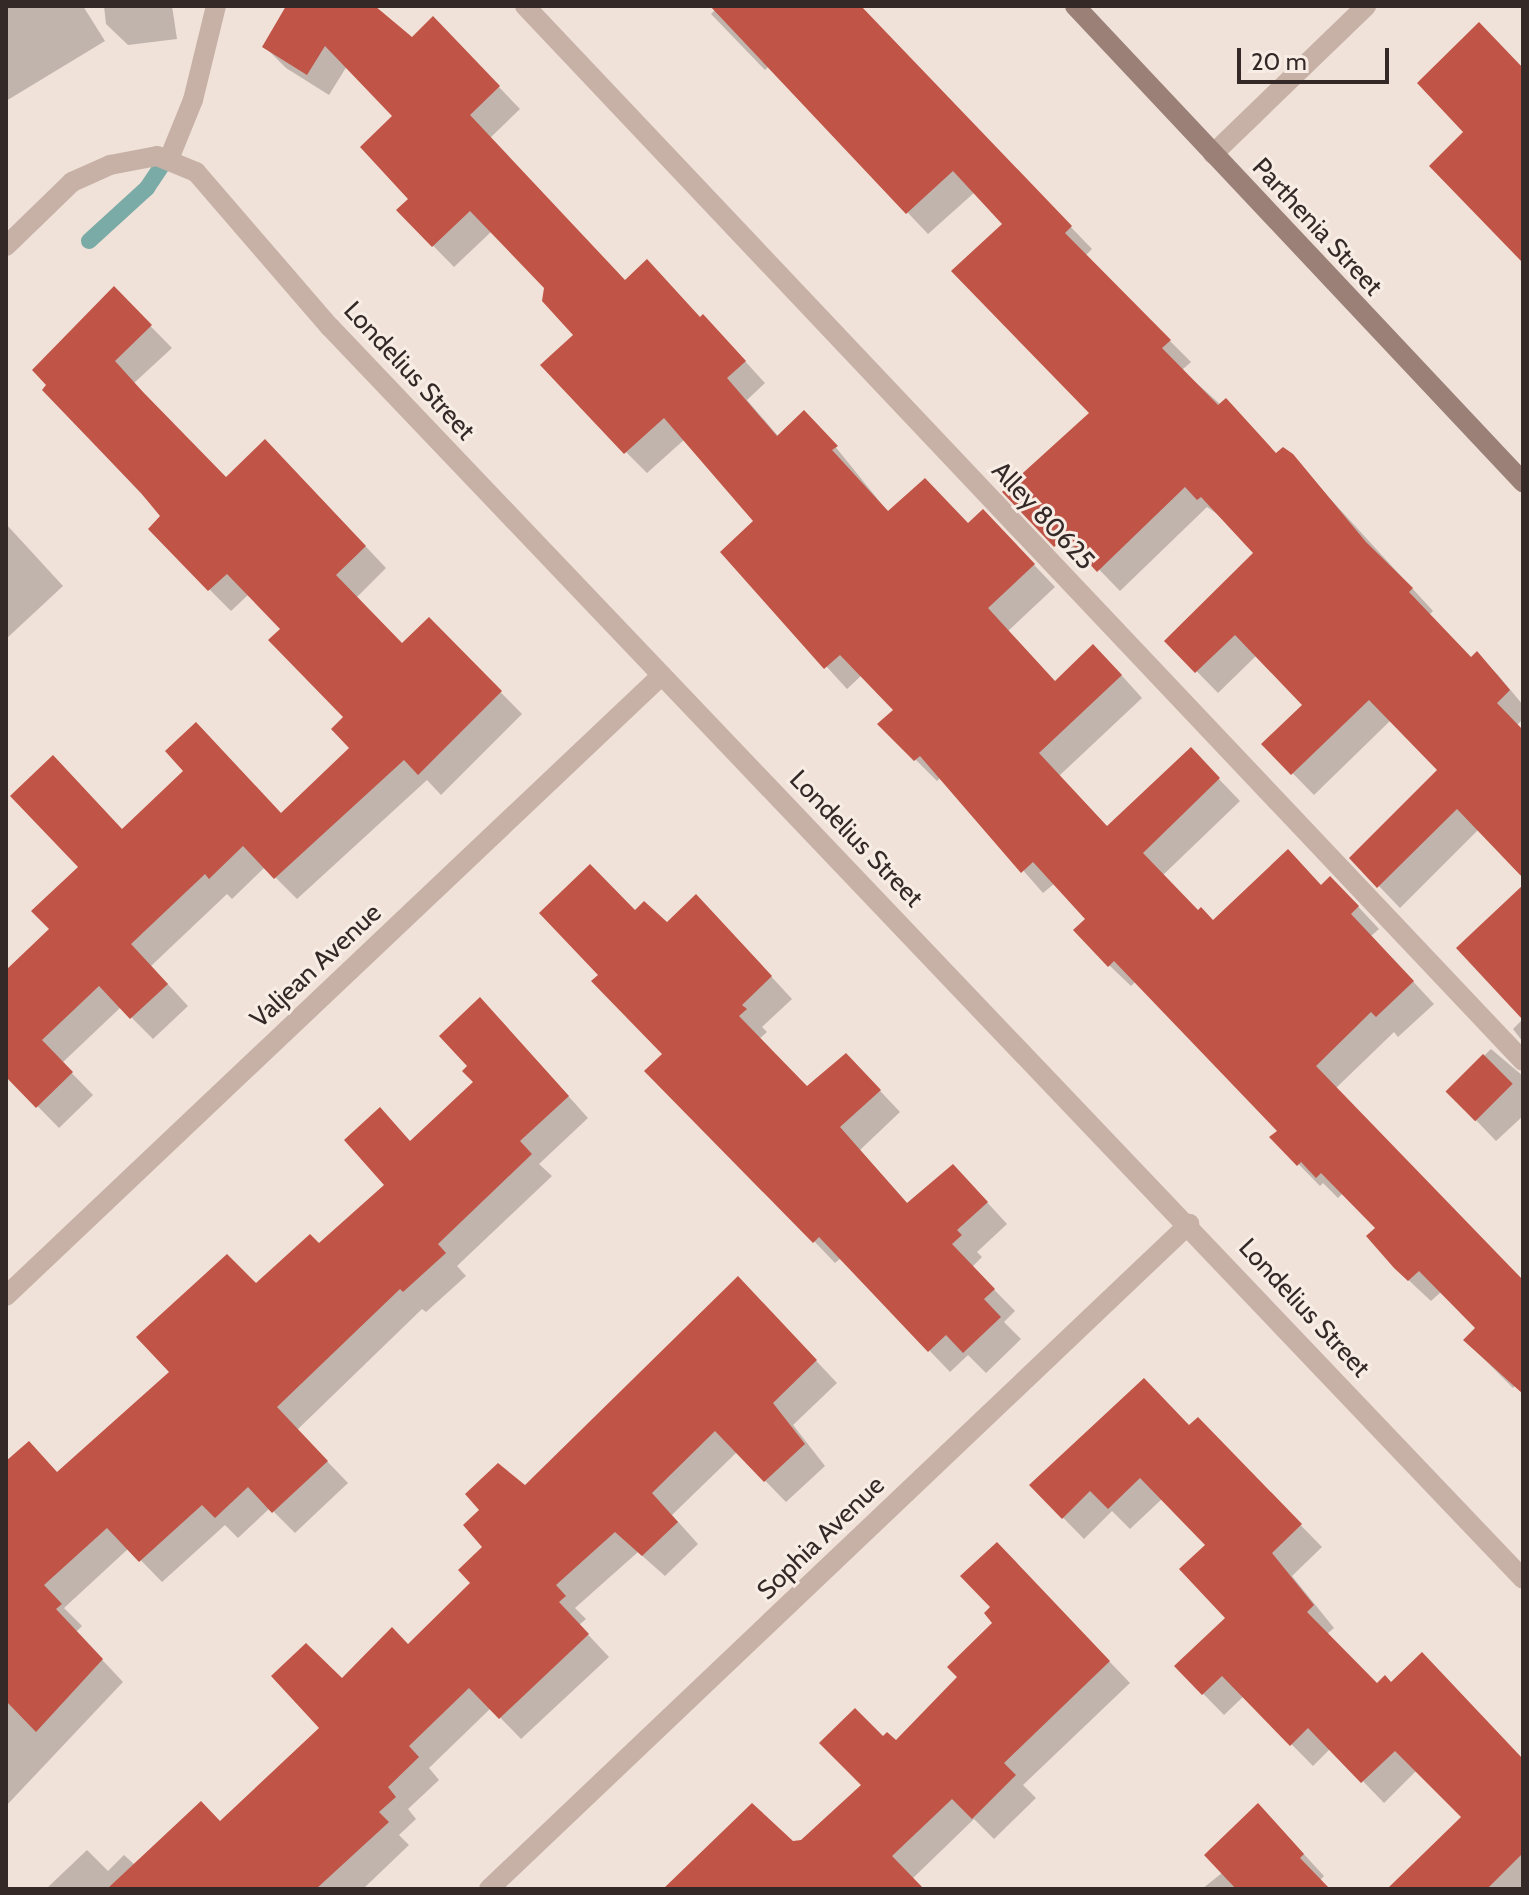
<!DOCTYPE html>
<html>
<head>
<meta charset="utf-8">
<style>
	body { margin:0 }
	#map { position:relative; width:1529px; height:1895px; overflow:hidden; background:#f0e2d9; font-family:Cabin,sans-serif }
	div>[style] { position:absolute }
	.shadow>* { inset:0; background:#0003 }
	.stream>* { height:16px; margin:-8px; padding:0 8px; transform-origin:8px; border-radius:8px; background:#7aaba6 }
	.building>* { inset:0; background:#c05447; transform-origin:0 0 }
	.lane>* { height:20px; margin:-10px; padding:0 10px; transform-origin:10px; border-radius:10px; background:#c7b1a6 }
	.street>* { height:20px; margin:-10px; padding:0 10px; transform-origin:10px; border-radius:10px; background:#c7b1a6 }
	.secondary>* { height:20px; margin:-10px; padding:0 10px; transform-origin:10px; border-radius:10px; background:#9b8078 }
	span { translate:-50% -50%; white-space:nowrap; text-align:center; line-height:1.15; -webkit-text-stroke:6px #f8ede5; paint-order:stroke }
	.street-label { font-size:26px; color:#342927 }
	.frame { position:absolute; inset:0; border:8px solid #342927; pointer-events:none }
	.scale { position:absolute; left:1237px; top:48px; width:152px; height:36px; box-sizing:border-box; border:4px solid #342927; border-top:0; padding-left:10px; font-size:24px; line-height:28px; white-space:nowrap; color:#342927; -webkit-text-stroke:6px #f8ede5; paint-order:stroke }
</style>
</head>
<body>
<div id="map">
	<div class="shadow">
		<div style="clip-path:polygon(6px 6px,83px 6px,105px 41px,6px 101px)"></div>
		<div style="clip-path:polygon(104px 6px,172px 6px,177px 39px,128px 45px,106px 24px)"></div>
		<div style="clip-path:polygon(284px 6px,378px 6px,376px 10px,412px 39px,454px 40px,520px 109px,490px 138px,625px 283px,701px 319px,724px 338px,765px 383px,747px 400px,779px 437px,825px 434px,889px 513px,1004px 533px,1055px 587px,1008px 631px,1056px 683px,1115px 668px,1142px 698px,1059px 776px,1108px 828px,1191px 750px,1240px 801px,1162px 876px,1198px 913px,1213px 922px,1322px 887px,1352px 900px,1379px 929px,1371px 936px,1434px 1004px,1398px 1037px,1394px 1032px,1336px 1088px,1523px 1282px,1523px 1391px,1517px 1384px,1513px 1388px,1465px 1340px,1478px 1328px,1442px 1291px,1431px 1301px,1418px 1289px,1395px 1267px,1378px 1228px,1343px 1193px,1338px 1198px,1323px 1183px,1320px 1186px,1272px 1137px,1280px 1131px,1136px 981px,1131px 986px,1109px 965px,1087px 919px,1055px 883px,1043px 893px,941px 777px,937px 781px,880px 724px,896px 710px,862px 675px,847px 689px,722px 552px,755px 521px,685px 439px,647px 473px,626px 452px,576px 335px,546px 288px,492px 231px,454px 267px,399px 211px,411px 199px,395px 116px,347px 66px,329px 95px,286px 68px,265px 47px,288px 9px)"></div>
		<div style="clip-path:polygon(719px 6px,858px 6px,1092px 249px,1085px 256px,1191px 362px,1182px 370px,1277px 455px,1291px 456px,1433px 611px,1429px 615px,1472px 659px,1477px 654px,1498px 675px,1523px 705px,1523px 719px,1517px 725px,1523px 732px,1523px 876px,1479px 829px,1400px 908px,1352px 858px,1440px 770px,1391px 720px,1314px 795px,1264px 744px,1305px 705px,1257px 655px,1218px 693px,1167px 641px,1255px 553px,1223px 518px,1207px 507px,1120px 591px,1087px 557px,1077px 566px,1056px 545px,1092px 413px,1005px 224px,975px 192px,928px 234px,769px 66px,765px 70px,711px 14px)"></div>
		<div style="clip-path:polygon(114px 289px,172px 348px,134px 383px,226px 479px,287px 463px,386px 568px,356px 598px,402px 646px,429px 620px,522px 714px,441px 795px,427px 780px,297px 899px,265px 867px,232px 899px,227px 894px,151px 966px,188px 1006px,153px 1039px,121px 1007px,62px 1063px,93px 1095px,59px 1128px,6px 1074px,6px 973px,52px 929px,122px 831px,282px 815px,351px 748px,346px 717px,283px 629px,249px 594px,231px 611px,210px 590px,150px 529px,163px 517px,44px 390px)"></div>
		<div style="clip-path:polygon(6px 524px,63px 586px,6px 639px)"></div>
		<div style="clip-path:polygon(635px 913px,667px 924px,717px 918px,792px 999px,762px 1027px,767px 1032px,759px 1039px,807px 1088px,867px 1077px,900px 1112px,860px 1150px,909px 1205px,974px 1188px,1007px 1224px,977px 1252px,982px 1257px,972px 1267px,1015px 1311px,1004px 1322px,1021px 1339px,986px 1373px,968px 1355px,950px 1372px,841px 1258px,835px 1263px,814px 1241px,600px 975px)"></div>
		<div style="clip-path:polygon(1523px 1019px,1523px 1042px,1513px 1029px)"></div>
		<div style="clip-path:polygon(501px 1021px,588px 1118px,539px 1164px,552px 1176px,457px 1266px,466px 1276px,426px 1312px,422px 1309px,297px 1430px,348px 1483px,295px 1533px,270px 1508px,238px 1538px,225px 1525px,162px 1582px,129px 1548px,64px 1608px,82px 1626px,76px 1632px,123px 1682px,6px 1806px,6px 1465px,58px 1473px,138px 1404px,256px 1286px,319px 1246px,386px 1185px,380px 1110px,412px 1143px,476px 1082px)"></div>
		<div style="clip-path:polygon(1491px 1049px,1523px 1076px,1523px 1116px,1496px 1141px,1448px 1091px)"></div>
		<div style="clip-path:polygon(759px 1300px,837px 1383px,793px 1425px,825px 1466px,786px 1502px,737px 1452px,672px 1515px,698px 1544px,665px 1576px,638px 1552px,575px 1608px,586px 1619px,579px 1625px,609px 1657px,521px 1739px,491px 1708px,429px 1768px,439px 1780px,408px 1809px,416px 1819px,399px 1835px,409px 1845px,363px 1889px,46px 1889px,87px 1850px,108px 1871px,124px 1855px,135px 1865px,220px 1823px,322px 1728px,342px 1680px,408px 1646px,473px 1584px,485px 1547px,525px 1488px)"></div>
		<div style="clip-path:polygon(1198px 1420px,1322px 1547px,1292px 1576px,1334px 1628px,1327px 1634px,1377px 1686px,1392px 1684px,1523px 1760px,1523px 1889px,1390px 1889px,1464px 1817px,1417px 1770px,1384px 1803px,1331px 1748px,1313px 1766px,1244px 1696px,1224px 1715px,1176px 1666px,1228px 1618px,1208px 1545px,1163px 1498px,1130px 1529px,1112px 1511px,1084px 1539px,1031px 1485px,1190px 1427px)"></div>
		<div style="clip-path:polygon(1018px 1566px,1130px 1683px,1023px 1785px,1036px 1798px,994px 1839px,974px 1819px,912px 1879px,922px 1889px,666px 1889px,802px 1842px,864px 1785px,883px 1739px,896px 1743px,959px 1677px,995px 1623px)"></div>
		<div style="clip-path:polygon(1279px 1827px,1324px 1876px,1320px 1880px,1328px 1889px,1202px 1889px)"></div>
	</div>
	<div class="stream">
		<div style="left:89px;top:241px;width:79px;rotate:-42.4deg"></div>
		<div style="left:147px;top:188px;width:43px;rotate:-56.3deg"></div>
	</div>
	<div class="building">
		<div style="clip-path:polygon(286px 6px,375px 6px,412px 37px,433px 16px,500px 86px,470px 115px,625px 280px,647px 259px,700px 317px,703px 314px,746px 361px,727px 378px,777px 436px,804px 410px,838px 446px,832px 450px,888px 511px,925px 478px,968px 523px,983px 509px,1035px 564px,988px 608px,1055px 681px,1093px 644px,1122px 675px,1039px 753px,1107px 826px,1191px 747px,1220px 778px,1143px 853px,1198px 910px,1201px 907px,1213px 920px,1288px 849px,1321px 885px,1330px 876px,1359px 906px,1351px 914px,1414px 981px,1376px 1017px,1371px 1012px,1316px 1066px,1523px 1280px,1523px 1394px,1463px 1340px,1475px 1328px,1419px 1271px,1408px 1281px,1394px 1268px,1366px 1236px,1375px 1228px,1321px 1173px,1316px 1178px,1301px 1162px,1297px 1166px,1269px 1137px,1277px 1131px,1114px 961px,1108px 967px,1073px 930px,1085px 919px,1033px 862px,1021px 873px,920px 756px,914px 761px,877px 724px,893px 710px,840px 655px,824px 669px,720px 552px,753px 521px,664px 418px,624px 454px,540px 365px,573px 335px,542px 301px,544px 288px,470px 211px,432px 247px,396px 210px,408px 199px,360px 147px,392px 116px,325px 46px,307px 75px,262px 47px)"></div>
		<div style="clip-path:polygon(710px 6px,861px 6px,1072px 226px,1065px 233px,1171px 340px,1162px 348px,1218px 405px,1226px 398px,1276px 453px,1283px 447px,1293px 454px,1366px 542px,1413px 588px,1409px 592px,1471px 657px,1477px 651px,1510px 690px,1497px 703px,1523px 730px,1523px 878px,1457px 809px,1377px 888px,1349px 858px,1437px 770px,1369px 700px,1291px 775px,1261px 744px,1302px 705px,1235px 635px,1195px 673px,1164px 641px,1253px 553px,1201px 497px,1197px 500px,1185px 487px,1097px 572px,1065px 537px,1054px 547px,1002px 492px,1089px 413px,951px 271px,1002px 224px,953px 171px,906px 214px)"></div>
		<div style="clip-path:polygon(1479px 22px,1523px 68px,1523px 263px,1429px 166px,1463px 132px,1417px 83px)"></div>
		<div style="clip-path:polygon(114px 286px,152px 325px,115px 361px,143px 392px,226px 477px,265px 439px,366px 546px,336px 575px,402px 643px,429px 617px,502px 691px,418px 775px,404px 760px,274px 879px,243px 846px,209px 879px,205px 874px,131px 944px,168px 984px,130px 1019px,99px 986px,42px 1040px,73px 1072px,36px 1108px,6px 1077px,6px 970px,49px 929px,31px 911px,78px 867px,10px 796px,53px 755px,122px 829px,183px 771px,165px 751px,196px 722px,281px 813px,349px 748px,331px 729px,343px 717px,268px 640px,280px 629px,227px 574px,208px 591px,148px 529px,160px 516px,141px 493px,42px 390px,46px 385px,32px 370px)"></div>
		<div style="clip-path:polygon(590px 864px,635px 910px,644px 901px,667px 922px,696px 894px,772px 976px,742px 1005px,747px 1009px,739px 1016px,807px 1086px,846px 1053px,881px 1090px,840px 1127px,907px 1203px,953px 1164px,988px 1202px,957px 1230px,962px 1235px,952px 1244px,995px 1289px,984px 1299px,1001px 1317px,963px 1353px,946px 1335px,928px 1352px,819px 1237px,813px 1243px,644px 1071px,662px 1054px,591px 981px,598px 975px,539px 913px)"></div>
		<div style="clip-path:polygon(1523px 885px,1523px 1020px,1456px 948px)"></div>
		<div style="clip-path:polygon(480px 997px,569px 1096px,520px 1141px,532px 1154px,438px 1244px,446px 1253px,403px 1292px,400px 1289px,277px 1407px,328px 1461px,272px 1513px,248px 1487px,215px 1518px,202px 1505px,139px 1562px,107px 1528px,44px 1585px,62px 1604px,56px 1609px,103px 1659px,36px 1732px,6px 1701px,6px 1461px,29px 1441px,57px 1472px,169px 1372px,136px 1337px,227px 1254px,256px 1283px,310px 1234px,319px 1243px,384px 1185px,344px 1140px,380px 1107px,410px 1141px,473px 1082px,462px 1071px,467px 1066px,439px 1036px)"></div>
		<div style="left:1483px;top:1054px;width:42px;height:53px;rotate:45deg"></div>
		<div style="clip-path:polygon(738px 1276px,817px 1360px,773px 1403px,805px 1444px,764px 1482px,715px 1431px,652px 1493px,678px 1522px,642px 1556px,615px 1532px,556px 1585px,566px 1596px,559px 1602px,589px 1634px,499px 1719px,469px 1688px,409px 1746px,419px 1757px,388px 1787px,396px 1797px,379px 1812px,389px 1822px,316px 1889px,107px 1889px,201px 1801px,220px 1821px,319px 1728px,271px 1676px,306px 1643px,342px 1678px,392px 1627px,408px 1644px,470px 1583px,458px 1570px,482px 1547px,463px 1525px,479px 1510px,465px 1494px,498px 1463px,525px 1485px)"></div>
		<div style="clip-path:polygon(1144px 1378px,1189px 1425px,1198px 1417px,1302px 1524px,1272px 1553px,1314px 1605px,1307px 1612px,1377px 1683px,1385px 1675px,1391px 1682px,1422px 1652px,1523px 1759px,1523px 1853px,1487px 1889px,1387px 1889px,1461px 1817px,1395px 1751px,1361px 1783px,1308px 1728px,1290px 1746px,1222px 1676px,1202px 1695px,1174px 1666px,1225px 1618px,1179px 1569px,1205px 1545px,1140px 1478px,1108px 1509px,1090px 1491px,1062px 1519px,1029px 1485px)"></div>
		<div style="clip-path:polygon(997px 1542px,1110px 1661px,1004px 1763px,1016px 1775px,972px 1819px,952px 1799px,892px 1856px,924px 1889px,663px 1889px,752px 1803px,793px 1841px,801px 1840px,861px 1785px,819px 1743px,855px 1708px,883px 1736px,887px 1732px,896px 1740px,957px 1677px,947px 1667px,992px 1623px,984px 1613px,990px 1607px,960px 1576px)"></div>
		<div style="clip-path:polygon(1258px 1803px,1304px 1854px,1300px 1858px,1330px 1889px,1236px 1889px,1204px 1855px)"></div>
	</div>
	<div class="lane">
		<div style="left:525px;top:6px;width:1452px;rotate:46.59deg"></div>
		<div style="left:169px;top:159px;width:64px;rotate:-67.9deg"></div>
		<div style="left:193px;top:100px;width:97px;rotate:-76.3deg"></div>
	</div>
	<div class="street">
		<div style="left:1213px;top:154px;width:213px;rotate:-44deg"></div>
		<div style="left:6px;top:246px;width:92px;rotate:-44.1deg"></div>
		<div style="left:72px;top:182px;width:42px;rotate:-24.1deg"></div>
		<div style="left:110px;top:165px;width:48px;rotate:-10.8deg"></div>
		<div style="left:157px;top:156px;width:42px;rotate:22.3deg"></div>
		<div style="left:196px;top:172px;width:205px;rotate:49.2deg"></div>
		<div style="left:330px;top:327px;width:1729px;rotate:46.38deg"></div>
		<div style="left:6px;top:1296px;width:903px;rotate:-43.43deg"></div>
		<div style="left:489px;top:1889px;width:966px;rotate:-43.53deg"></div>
	</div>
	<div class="secondary">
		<div style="left:1075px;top:6px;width:654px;rotate:46.74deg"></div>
	</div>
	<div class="street-label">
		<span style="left:1317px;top:227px;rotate:47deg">Parthenia Street</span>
		<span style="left:409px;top:371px;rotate:47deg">Londelius Street</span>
		<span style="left:1043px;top:516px;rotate:47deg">Alley 80625</span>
		<span style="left:856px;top:839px;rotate:46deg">Londelius Street</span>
		<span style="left:316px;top:966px;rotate:-43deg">Valjean Avenue</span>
		<span style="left:1304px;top:1308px;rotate:47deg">Londelius Street</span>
		<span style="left:821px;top:1538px;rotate:-44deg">Sophia Avenue</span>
	</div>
	<div class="frame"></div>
	<div class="scale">20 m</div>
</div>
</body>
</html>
